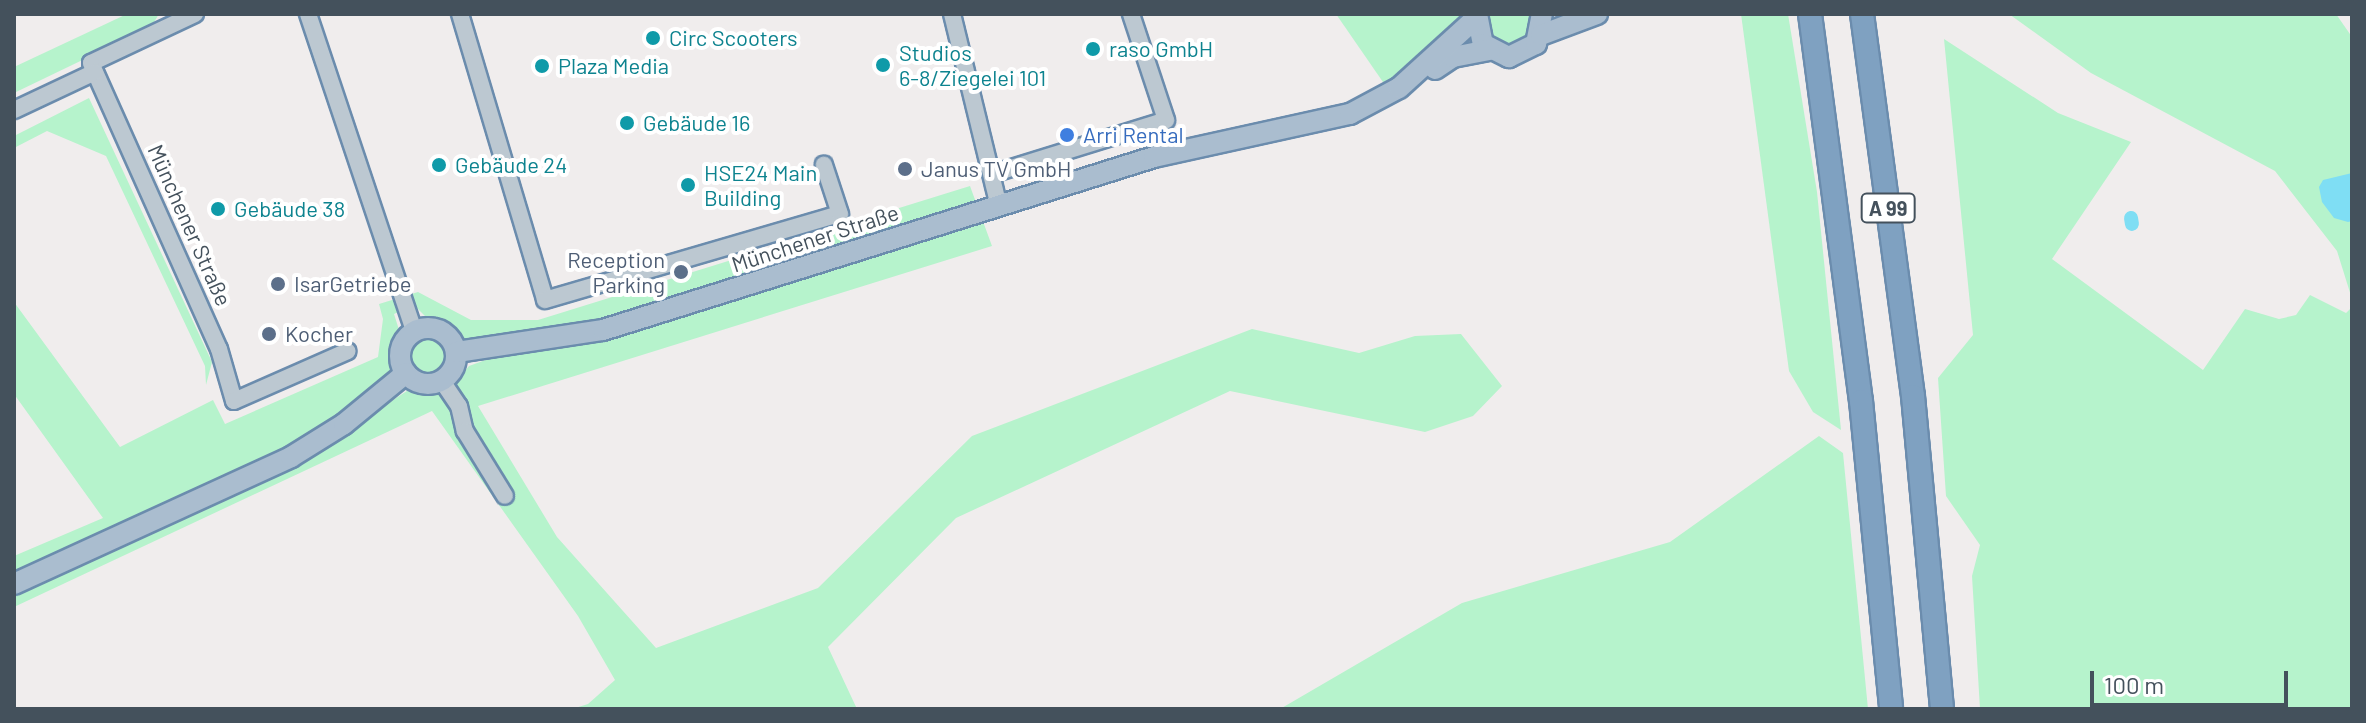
<!DOCTYPE html>
<html>
<head>
<meta charset="utf-8">
<style>
	body { margin:0 }
	#map { position:relative; width:2366px; height:723px; overflow:hidden; background:#f0eded; font-family:Barlow,sans-serif }
	div>[style] { position:absolute }
	.green>* { inset:0; background:#b6f3cc }
	.round { border-radius:50% }
	.water>* { inset:0; background:#7fdef4 }
	.canal>* { height:14px; margin:-7px; padding:0 7px; transform-origin:7px; border-radius:7px; background:#7fdef4 }
	.roads { filter:drop-shadow(2px 0 #6b8cad) drop-shadow(-2px 0 #6b8cad) drop-shadow(0 2px #6b8cad) drop-shadow(0 -2px #6b8cad) }
	.minor>* { height:16px; margin:-8px; padding:0 8px; transform-origin:8px; border-radius:8px; background:#bcc8d1 }
	.major>* { height:20px; margin:-10px; padding:0 10px; transform-origin:10px; border-radius:10px; background:#aabdcf }
	.major>.ring { margin:-10px; padding:0; box-sizing:content-box; background:none; border:20px solid #aabdcf; border-radius:50% }
	.highway>* { height:22px; margin:-11px; padding:0 11px; transform-origin:11px; border-radius:11px; background:#7fa1c1 }
	.dots>* { width:22px; height:22px; translate:-50% -50%; box-sizing:border-box; border:4px solid #fff; border-radius:50% }
	span { translate:-50% -50%; white-space:nowrap; text-align:center; line-height:1.15; -webkit-text-stroke:8px #fff; paint-order:stroke }
	.shield-label span { padding:2px 6px; background:#fff; border:2px solid; border-radius:6px; -webkit-text-stroke-width:0 }
	.shield-label { font-size:20px; color:#44515c; font-weight:700 }
	.culture-label { font-size:22px; color:#0d838f }
	.left { translate:0 -50%; text-align:left }
	.shop-label { font-size:22px; color:#366cbe }
	.service-label { font-size:22px; color:#4e5e75 }
	.right { translate:-100% -50%; text-align:right }
	.street-label { font-size:22px; color:#44515c }
	.frame { position:absolute; inset:0; border:16px solid #44515c; pointer-events:none }
	.scale { position:absolute; left:2090px; top:671px; width:198px; height:36px; box-sizing:border-box; border:4px solid #44515c; border-top:0; padding-left:10px; font-size:24px; line-height:28px; white-space:nowrap; color:#44515c; -webkit-text-stroke:6px #fff; paint-order:stroke }
</style>
</head>
<body>
<div id="map">
	<div class="green">
		<div style="clip-path:polygon(127px 14px,159px 14px,151px 27px,14px 93px,14px 67px)"></div>
		<div style="clip-path:polygon(1336px 14px,1469px 14px,1385px 85px)"></div>
		<div style="clip-path:polygon(1486px 14px,1531px 14px,1532px 32px,1521px 44px,1505px 47px,1491px 40px)"></div>
		<div style="clip-path:polygon(1741px 14px,1788px 14px,1817px 192px,1841px 430px,1813px 412px,1789px 371px)"></div>
		<div style="clip-path:polygon(2009px 14px,2336px 14px,2352px 37px,2352px 299px,2337px 251px,2275px 171px,2091px 73px)"></div>
		<div style="clip-path:polygon(1944px 39px,2058px 113px,2131px 142px,2052px 259px,2203px 370px,2245px 309px,2279px 319px,2296px 315px,2310px 295px,2346px 313px,2352px 307px,2352px 709px,1980px 709px,1972px 576px,1980px 545px,1946px 496px,1938px 378px,1973px 335px)"></div>
		<div style="clip-path:polygon(89px 98px,212px 362px,206px 385px,205px 366px,106px 156px,47px 131px,14px 148px,14px 136px)"></div>
		<div style="clip-path:polygon(evenodd,970px 186px,992px 246px,478px 406px,557px 537px,656px 648px,818px 588px,972px 436px,1252px 329px,1359px 353px,1415px 336px,1461px 334px,1502px 386px,1473px 416px,1425px 432px,1230px 391px,956px 518px,828px 647px,857px 709px,572px 709px,588px 704px,615px 680px,578px 616px,432px 411px,14px 607px,14px 556px,103px 518px,14px 394px,14px 302px,120px 447px,213px 400px,225px 424px,378px 357px,383px 319px,379px 304px,418px 292px,471px 320px,538px 320px,970px 186px,414px 305px,429px 320px,464px 339px,487px 339px,491px 358px,469px 366px,455px 383px,463px 400px,439px 391px,410px 389px,390px 402px,377px 386px,393px 367px,400px 333px,394px 314px,414px 305px)"></div>
		<div class="round" style="left:407px;top:335px;width:42px;height:42px"></div>
		<div style="clip-path:polygon(1819px 436px,1843px 453px,1868px 709px,1280px 709px,1462px 603px,1670px 542px)"></div>
	</div>
	<div class="water">
		<div style="clip-path:polygon(2352px 173px,2352px 221px,2348px 222px,2334px 218px,2322px 202px,2319px 187px,2323px 180px)"></div>
	</div>
	<div class="canal">
		<div style="left:2131px;top:218px;width:6px;rotate:81deg"></div>
	</div>
	<div class="roads">
		<div class="minor">
			<div style="left:195px;top:14px;width:115px;rotate:154.8deg"></div>
			<div style="left:91px;top:63px;width:313px;rotate:65.9deg"></div>
			<div style="left:219px;top:349px;width:54px;rotate:73.9deg"></div>
			<div style="left:234px;top:401px;width:124px;rotate:-23.7deg"></div>
			<div style="left:308px;top:14px;width:334px;rotate:71.5deg"></div>
			<div style="left:460px;top:14px;width:298px;rotate:73.4deg"></div>
			<div style="left:545px;top:300px;width:307px;rotate:-16.3deg"></div>
			<div style="left:840px;top:214px;width:52px;rotate:-108.1deg"></div>
			<div style="left:952px;top:14px;width:195px;rotate:76.3deg"></div>
			<div style="left:14px;top:110px;width:89px;rotate:-25.1deg"></div>
			<div style="left:992px;top:174px;width:182px;rotate:-17.2deg"></div>
			<div style="left:1166px;top:120px;width:112px;rotate:-108.3deg"></div>
			<div style="left:442px;top:381px;width:30px;rotate:56deg"></div>
			<div style="left:459px;top:406px;width:26px;rotate:77deg"></div>
			<div style="left:465px;top:431px;width:76px;rotate:58.4deg"></div>
		</div>
		<div class="major">
			<div style="left:1477px;top:14px;width:31px;rotate:79deg"></div>
			<div style="left:1483px;top:44px;width:29px;rotate:27deg"></div>
			<div style="left:1509px;top:57px;width:30px;rotate:-26deg"></div>
			<div style="left:1536px;top:44px;width:31px;rotate:-79deg"></div>
			<div style="left:1541px;top:35px;width:60px;rotate:-20.6deg"></div>
			<div style="left:1435px;top:69px;width:22px;rotate:-34deg"></div>
			<div style="left:1453px;top:57px;width:37px;rotate:-11deg"></div>
			<div class="ring" style="left:400px;top:328px;width:36px;height:36px"></div>
			<div style="left:457px;top:352px;width:148px;rotate:-8.6deg"></div>
			<div style="left:603px;top:330px;width:578px;rotate:-17.43deg"></div>
			<div style="left:1154px;top:157px;width:201px;rotate:-12.4deg"></div>
			<div style="left:1350px;top:114px;width:55px;rotate:-28deg"></div>
			<div style="left:1399px;top:88px;width:104px;rotate:-42.3deg"></div>
			<div style="left:14px;top:584px;width:305px;rotate:-24.6deg"></div>
			<div style="left:291px;top:457px;width:62px;rotate:-31.9deg"></div>
			<div style="left:344px;top:424px;width:80px;rotate:-39.4deg"></div>
		</div>
		<div class="highway">
			<div style="left:1810px;top:14px;width:390px;rotate:82.5deg"></div>
			<div style="left:1861px;top:401px;width:309px;rotate:84.4deg"></div>
			<div style="left:1862px;top:14px;width:385px;rotate:82.4deg"></div>
			<div style="left:1913px;top:396px;width:314px;rotate:84.7deg"></div>
		</div>
	</div>
	<div class="dots">
		<div style="left:653px;top:38px;background:#0f9aa8"></div>
		<div style="left:1093px;top:49px;background:#0f9aa8"></div>
		<div style="left:883px;top:65px;background:#0f9aa8"></div>
		<div style="left:542px;top:66px;background:#0f9aa8"></div>
		<div style="left:627px;top:123px;background:#0f9aa8"></div>
		<div style="left:1067px;top:135px;background:#3f7fe0"></div>
		<div style="left:439px;top:165px;background:#0f9aa8"></div>
		<div style="left:905px;top:169px;background:#5c6f8a"></div>
		<div style="left:688px;top:185px;background:#0f9aa8"></div>
		<div style="left:218px;top:209px;background:#0f9aa8"></div>
		<div style="left:681px;top:272px;background:#5c6f8a"></div>
		<div style="left:278px;top:284px;background:#5c6f8a"></div>
		<div style="left:269px;top:334px;background:#5c6f8a"></div>
	</div>
	<div class="shield-label">
		<span style="left:1888px;top:208px">A 99</span>
	</div>
	<div class="culture-label">
		<span class="left" style="left:669px;top:38px">Circ Scooters</span>
		<span class="left" style="left:1109px;top:49px">raso GmbH</span>
		<span class="left" style="left:899px;top:65px">Studios<br>6-8/Ziegelei 101</span>
		<span class="left" style="left:558px;top:66px">Plaza Media</span>
		<span class="left" style="left:643px;top:123px">Gebäude 16</span>
		<span class="left" style="left:455px;top:165px">Gebäude 24</span>
		<span class="left" style="left:704px;top:185px">HSE24 Main<br>Building</span>
		<span class="left" style="left:234px;top:209px">Gebäude 38</span>
	</div>
	<div class="shop-label">
		<span class="left" style="left:1083px;top:135px">Arri Rental</span>
	</div>
	<div class="service-label">
		<span class="left" style="left:921px;top:169px">Janus TV GmbH</span>
		<span class="right" style="left:665px;top:272px">Reception<br>Parking</span>
		<span class="left" style="left:294px;top:284px">IsarGetriebe</span>
		<span class="left" style="left:285px;top:334px">Kocher</span>
	</div>
	<div class="street-label">
		<span style="left:190px;top:225px;rotate:66deg">Münchener Straße</span>
		<span style="left:815px;top:238px;rotate:-18deg">Münchener Straße</span>
	</div>
	<div class="frame"></div>
	<div class="scale">100 m</div>
</div>
</body>
</html>
